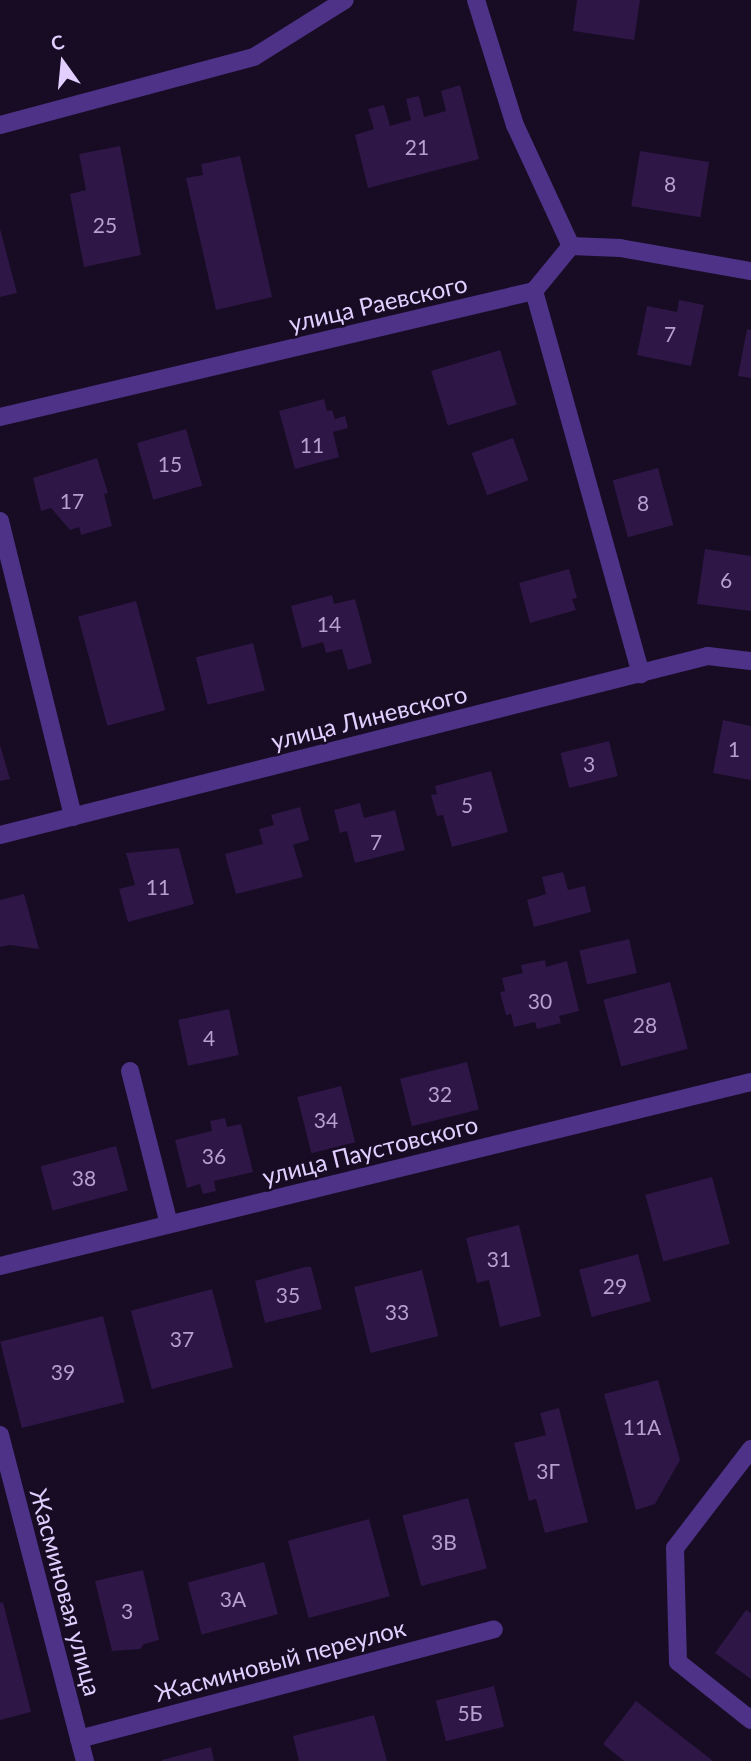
<!DOCTYPE html>
<html>
<head>
<meta charset="utf-8">
<style>
	body { margin:0 }
	#map { position:relative; width:751px; height:1761px; overflow:hidden; background:#170c23; font-family:Lato,sans-serif }
	div>[style] { position:absolute }
	.building>* { inset:0; background:#2e1646; transform-origin:0 0 }
	.minor>* { height:18px; margin:-9px; padding:0 9px; transform-origin:9px; border-radius:9px; background:#4e3287 }
	span { translate:-50% -50%; white-space:nowrap; text-align:center; line-height:1.15; -webkit-text-stroke:5px #170c23; paint-order:stroke }
	.number-label { font-size:21px; color:#b5a0d1 }
	.number-label span { -webkit-text-stroke-width:0 }
	.street-label { font-size:24px; color:#e2ceff }
	.north { position:absolute; left:28px; top:28px; width:70px; height:70px; -webkit-text-stroke:5px #170c23; paint-order:stroke; rotate:345deg; font-size:19px; font-weight:700; line-height:28px; text-align:center; color:#e2ceff }
	.north::after { content:''; display:block; margin:auto; width:24px; height:32px; background:#e2ceff; clip-path:polygon(50% 0,100% 100%,50% 72%,0 100%) }
</style>
</head>
<body>
<div id="map">
	<div class="building">
		<div style="clip-path:polygon(577px 0,640px 0,634px 40px,573px 31px)"></div>
		<div style="clip-path:polygon(460px 85px,479px 159px,368px 188px,355px 135px,374px 129px,368px 109px,384px 105px,390px 126px,411px 120px,406px 99px,419px 96px,424px 117px,446px 111px,441px 91px)"></div>
		<div style="clip-path:polygon(120px 146px,141px 255px,84px 267px,70px 194px,86px 190px,79px 154px)"></div>
		<div style="left:640px;top:151px;width:70px;height:56px;rotate:9deg"></div>
		<div style="clip-path:polygon(240px 156px,272px 297px,216px 310px,186px 178px,203px 175px,201px 164px)"></div>
		<div style="clip-path:polygon(0 229px,17px 293px,0 297px)"></div>
		<div style="clip-path:polygon(679px 300px,704px 305px,691px 366px,637px 355px,647px 306px,677px 312px)"></div>
		<div style="clip-path:polygon(747px 329px,751px 330px,751px 378px,738px 376px)"></div>
		<div style="left:500px;top:350px;width:57px;height:72px;rotate:73deg"></div>
		<div style="clip-path:polygon(324px 399px,327px 411px,332px 410px,335px 419px,345px 416px,348px 428px,333px 432px,339px 457px,295px 469px,279px 411px)"></div>
		<div style="left:186px;top:429px;width:59px;height:51px;rotate:74deg"></div>
		<div style="left:513px;top:438px;width:45px;height:44px;rotate:70deg"></div>
		<div style="clip-path:polygon(97px 458px,108px 493px,104px 494px,112px 526px,81px 535px,79px 527px,70px 530px,51px 508px,41px 511px,33px 478px)"></div>
		<div style="left:658px;top:468px;width:59px;height:47px;rotate:75deg"></div>
		<div style="clip-path:polygon(705px 549px,751px 556px,751px 611px,697px 604px)"></div>
		<div style="clip-path:polygon(569px 569px,577px 598px,572px 599px,576px 610px,530px 623px,519px 583px)"></div>
		<div style="clip-path:polygon(332px 595px,334px 604px,355px 599px,372px 663px,348px 670px,342px 649px,326px 653px,323px 642px,302px 648px,291px 606px)"></div>
		<div style="left:136px;top:601px;width:113px;height:60px;rotate:75deg"></div>
		<div style="left:253px;top:643px;width:49px;height:59px;rotate:76deg"></div>
		<div style="clip-path:polygon(723px 720px,751px 726px,751px 780px,713px 773px)"></div>
		<div style="left:609px;top:741px;width:36px;height:50px;rotate:76deg"></div>
		<div style="clip-path:polygon(0 745px,10px 779px,0 781px)"></div>
		<div style="clip-path:polygon(491px 771px,508px 832px,452px 847px,443px 815px,437px 816px,431px 795px,437px 794px,435px 786px)"></div>
		<div style="clip-path:polygon(360px 803px,364px 818px,395px 810px,405px 850px,355px 863px,347px 831px,340px 833px,334px 810px)"></div>
		<div style="clip-path:polygon(300px 807px,309px 840px,293px 845px,303px 877px,236px 894px,225px 854px,263px 844px,259px 829px,274px 825px,271px 815px)"></div>
		<div style="clip-path:polygon(179px 848px,194px 904px,128px 922px,119px 889px,135px 885px,126px 853px)"></div>
		<div style="clip-path:polygon(563px 872px,568px 890px,585px 886px,591px 912px,534px 927px,527px 900px,546px 894px,542px 877px)"></div>
		<div style="clip-path:polygon(24px 894px,39px 949px,10px 945px,0 947px,0 900px)"></div>
		<div style="left:629px;top:939px;width:35px;height:51px;rotate:77deg"></div>
		<div style="clip-path:polygon(545px 960px,546px 967px,567px 961px,579px 1011px,559px 1016px,561px 1023px,537px 1029px,535px 1022px,514px 1027px,511px 1014px,506px 1015px,500px 992px,505px 991px,502px 978px,523px 973px,521px 965px)"></div>
		<div style="left:670px;top:982px;width:69px;height:69px;rotate:75deg"></div>
		<div style="left:229px;top:1009px;width:47px;height:52px;rotate:78deg"></div>
		<div style="left:467px;top:1062px;width:49px;height:69px;rotate:76deg"></div>
		<div style="left:341px;top:1086px;width:58px;height:45px;rotate:76deg"></div>
		<div style="clip-path:polygon(225px 1118px,227px 1127px,241px 1124px,253px 1172px,214px 1181px,216px 1191px,203px 1194px,200px 1184px,187px 1188px,175px 1140px,212px 1131px,210px 1121px)"></div>
		<div style="left:116px;top:1146px;width:46px;height:78px;rotate:75deg"></div>
		<div style="left:712px;top:1177px;width:69px;height:69px;rotate:75deg"></div>
		<div style="clip-path:polygon(519px 1225px,541px 1316px,500px 1327px,489px 1280px,477px 1283px,466px 1238px)"></div>
		<div style="left:638px;top:1254px;width:49px;height:61px;rotate:75deg"></div>
		<div style="clip-path:polygon(305px 1267px,311px 1267px,322px 1309px,265px 1323px,255px 1281px)"></div>
		<div style="left:422px;top:1270px;width:68px;height:70px;rotate:76deg"></div>
		<div style="left:212px;top:1289px;width:81px;height:84px;rotate:75deg"></div>
		<div style="left:103px;top:1316px;width:89px;height:106px;rotate:76deg"></div>
		<div style="clip-path:polygon(658px 1380px,680px 1460px,655px 1504px,636px 1510px,604px 1394px)"></div>
		<div style="clip-path:polygon(559px 1408px,588px 1522px,545px 1533px,536px 1499px,529px 1501px,514px 1443px,546px 1435px,540px 1413px)"></div>
		<div style="left:468px;top:1498px;width:73px;height:68px;rotate:75deg"></div>
		<div style="left:369px;top:1519px;width:80px;height:84px;rotate:75deg"></div>
		<div style="left:264px;top:1562px;width:54px;height:79px;rotate:75deg"></div>
		<div style="clip-path:polygon(143px 1570px,159px 1640px,144px 1644px,140px 1649px,112px 1651px,95px 1581px)"></div>
		<div style="clip-path:polygon(3px 1602px,31px 1712px,0 1720px,0 1603px)"></div>
		<div style="clip-path:polygon(746px 1610px,751px 1613px,751px 1679px,715px 1653px)"></div>
		<div style="left:494px;top:1686px;width:42px;height:60px;rotate:76deg"></div>
		<div style="clip-path:polygon(636px 1701px,713px 1761px,624px 1761px,603px 1744px)"></div>
		<div style="clip-path:polygon(374px 1715px,387px 1761px,299px 1761px,293px 1736px)"></div>
		<div style="clip-path:polygon(211px 1747px,214px 1761px,162px 1761px,162px 1760px)"></div>
	</div>
	<div class="minor">
		<div style="left:476px;top:0;width:131px;rotate:72.7deg"></div>
		<div style="left:515px;top:125px;width:133px;rotate:65.2deg"></div>
		<div style="left:0;top:125px;width:263px;rotate:-15deg"></div>
		<div style="left:254px;top:57px;width:107px;rotate:-32.1deg"></div>
		<div style="left:534px;top:291px;width:398px;rotate:74.4deg"></div>
		<div style="left:0;top:417px;width:549px;rotate:-13.28deg"></div>
		<div style="left:534px;top:291px;width:58px;rotate:-50.6deg"></div>
		<div style="left:571px;top:246px;width:49px;rotate:2.3deg"></div>
		<div style="left:620px;top:248px;width:133px;rotate:10deg"></div>
		<div style="left:0;top:521px;width:305px;rotate:76.1deg"></div>
		<div style="left:0;top:835px;width:730px;rotate:-14.19deg"></div>
		<div style="left:708px;top:656px;width:43px;rotate:6.6deg"></div>
		<div style="left:130px;top:1071px;width:158px;rotate:75.7deg"></div>
		<div style="left:0;top:1266px;width:773px;rotate:-13.77deg"></div>
		<div style="left:0;top:1435px;width:337px;rotate:75.4deg"></div>
		<div style="left:751px;top:1449px;width:125px;rotate:127.5deg"></div>
		<div style="left:675px;top:1548px;width:114px;rotate:88.5deg"></div>
		<div style="left:678px;top:1662px;width:93px;rotate:38.5deg"></div>
		<div style="left:79px;top:1739px;width:429px;rotate:-14.8deg"></div>
	</div>
	<div class="number-label">
		<span style="left:417px;top:147px">21</span>
		<span style="left:670px;top:184px">8</span>
		<span style="left:105px;top:225px">25</span>
		<span style="left:670px;top:334px">7</span>
		<span style="left:312px;top:445px">11</span>
		<span style="left:170px;top:464px">15</span>
		<span style="left:72px;top:501px">17</span>
		<span style="left:643px;top:503px">8</span>
		<span style="left:726px;top:580px">6</span>
		<span style="left:329px;top:624px">14</span>
		<span style="left:734px;top:749px">1</span>
		<span style="left:589px;top:764px">3</span>
		<span style="left:467px;top:805px">5</span>
		<span style="left:376px;top:842px">7</span>
		<span style="left:158px;top:887px">11</span>
		<span style="left:540px;top:1001px">30</span>
		<span style="left:645px;top:1025px">28</span>
		<span style="left:209px;top:1038px">4</span>
		<span style="left:440px;top:1094px">32</span>
		<span style="left:326px;top:1120px">34</span>
		<span style="left:214px;top:1156px">36</span>
		<span style="left:84px;top:1178px">38</span>
		<span style="left:499px;top:1259px">31</span>
		<span style="left:615px;top:1286px">29</span>
		<span style="left:288px;top:1295px">35</span>
		<span style="left:397px;top:1312px">33</span>
		<span style="left:182px;top:1339px">37</span>
		<span style="left:63px;top:1372px">39</span>
		<span style="left:642px;top:1427px">11А</span>
		<span style="left:548px;top:1471px">3Г</span>
		<span style="left:444px;top:1542px">3В</span>
		<span style="left:233px;top:1599px">3А</span>
		<span style="left:127px;top:1611px">3</span>
		<span style="left:470px;top:1713px">5Б</span>
	</div>
	<div class="street-label">
		<span style="left:378px;top:303px;rotate:-13deg">улица Раевского</span>
		<span style="left:369px;top:717px;rotate:-14deg">улица Линевского</span>
		<span style="left:370px;top:1150px;rotate:-14deg">улица Паустовского</span>
		<span style="left:66px;top:1592px;rotate:75deg">Жасминовая улица</span>
		<span style="left:280px;top:1660px;rotate:-15deg">Жасминовый переулок</span>
	</div>
	<div class="north">С</div>
</div>
</body>
</html>
